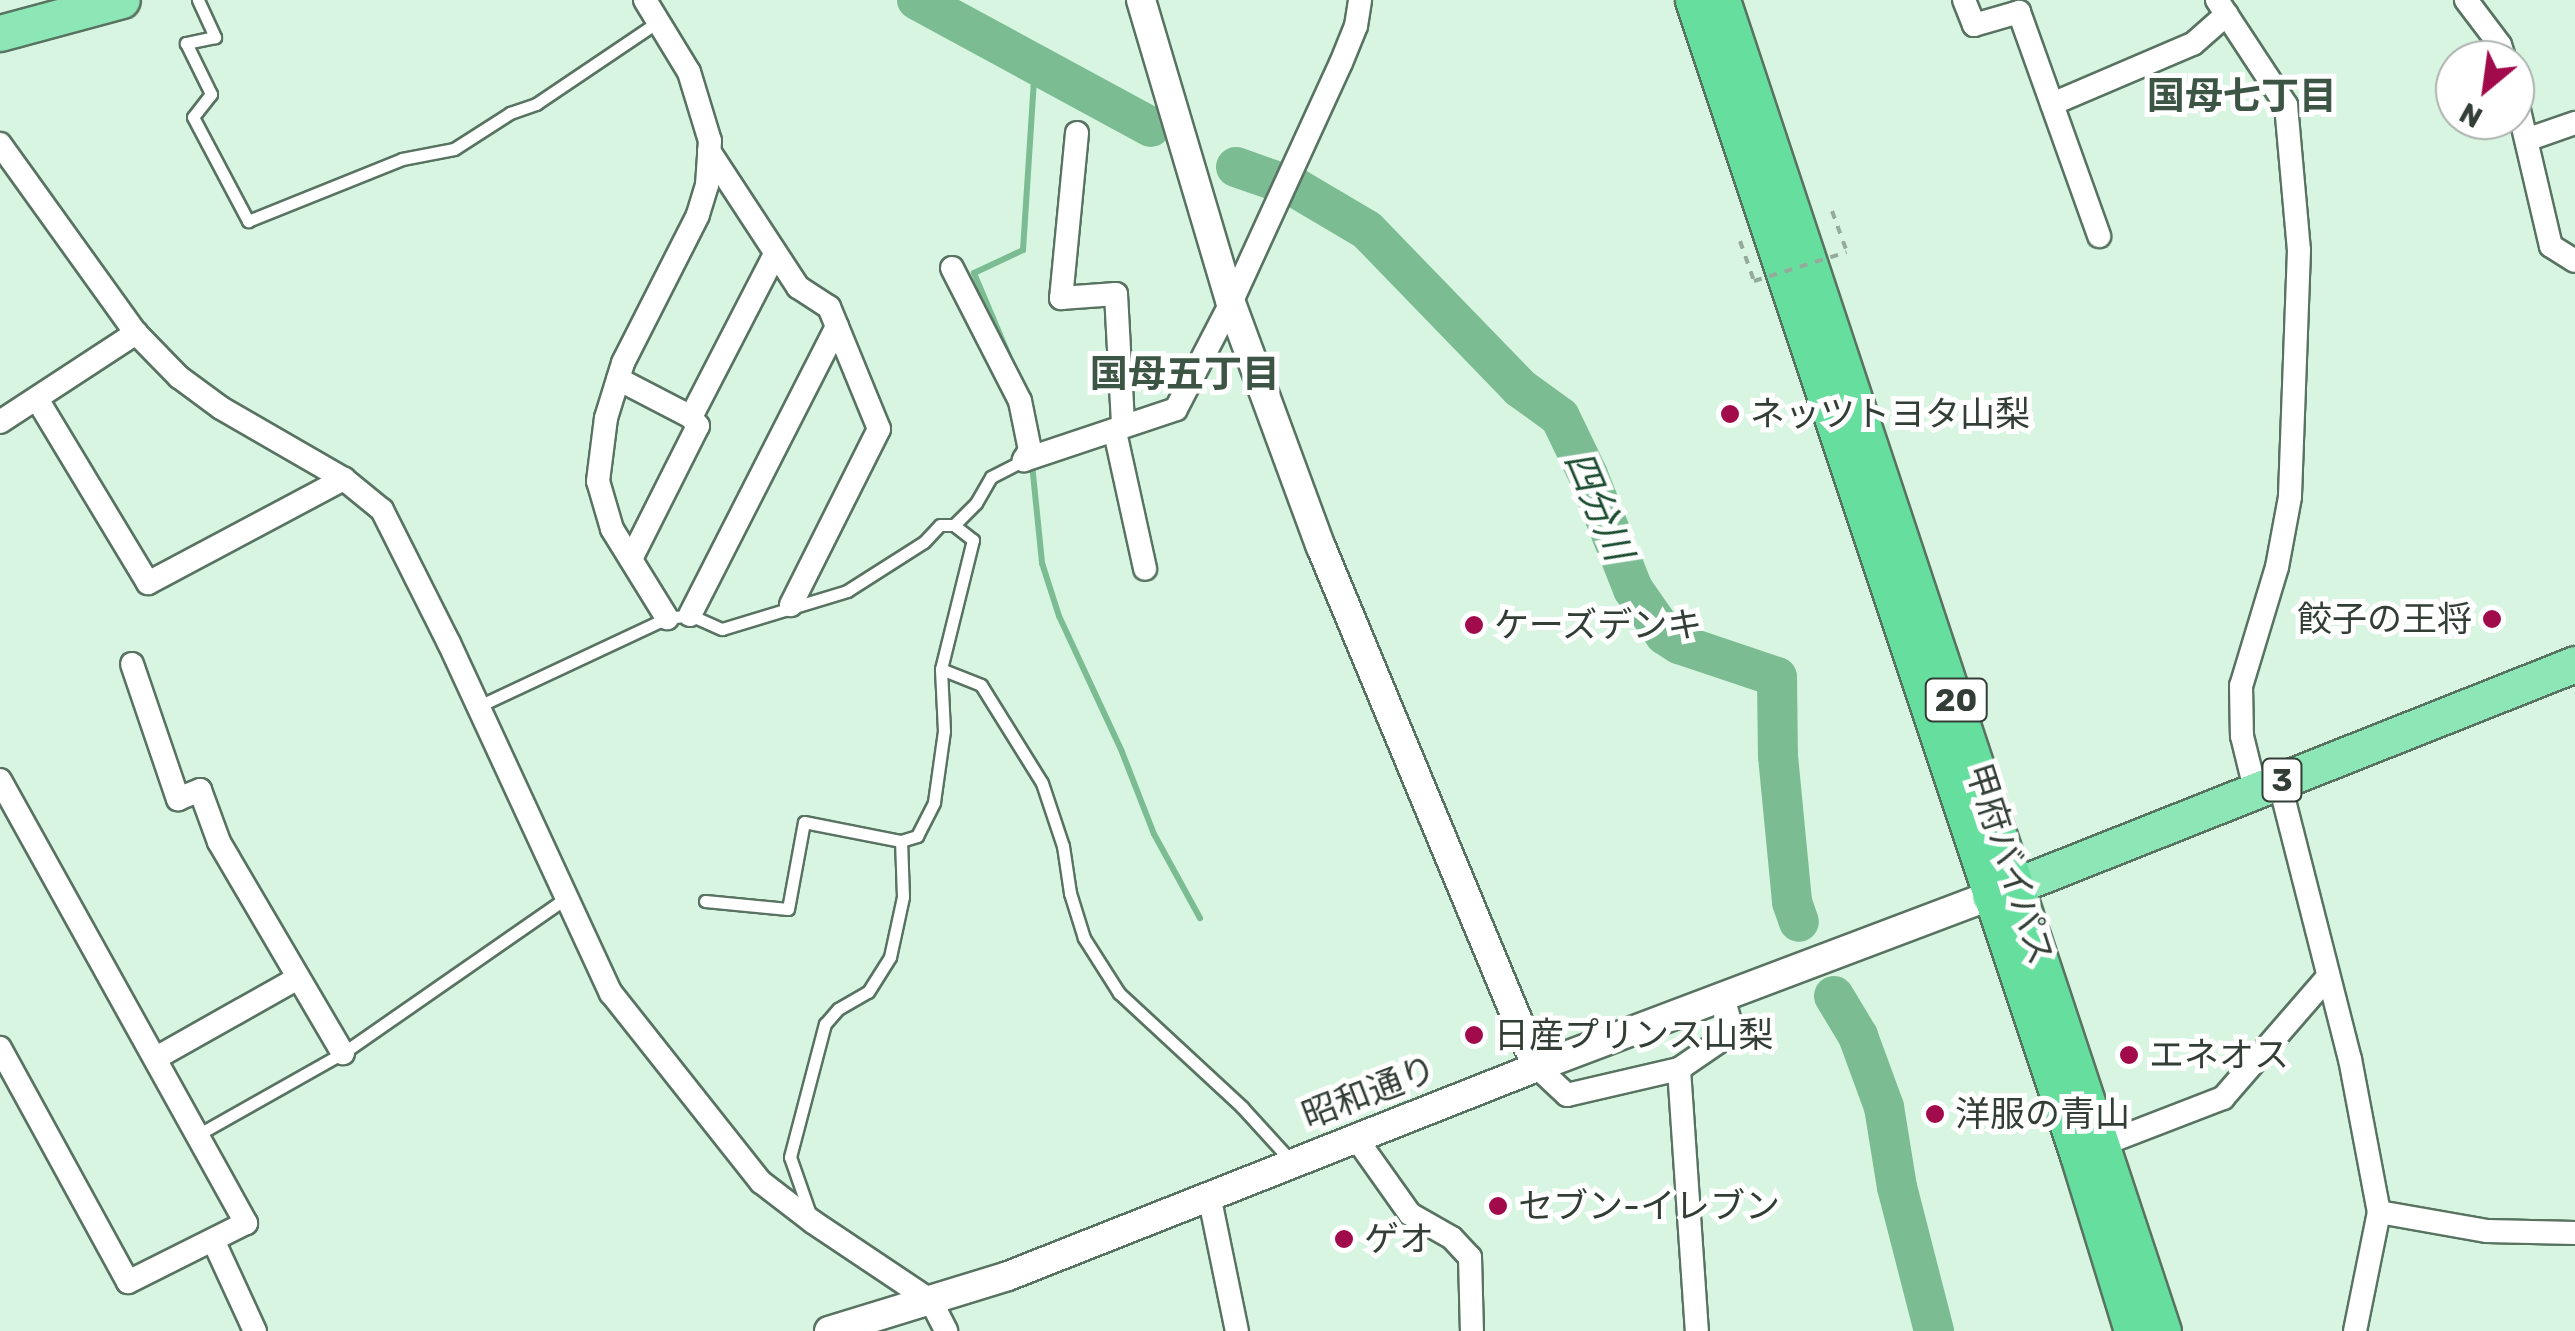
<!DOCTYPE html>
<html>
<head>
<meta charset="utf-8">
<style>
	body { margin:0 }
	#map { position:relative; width:2575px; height:1331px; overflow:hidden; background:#d7f5e0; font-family:Rubik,"Noto Sans JP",sans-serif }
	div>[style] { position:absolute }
	.stream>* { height:6px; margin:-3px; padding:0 3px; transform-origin:3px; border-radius:3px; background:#7cbc92 }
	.river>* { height:40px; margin:-20px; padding:0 20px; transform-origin:20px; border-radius:20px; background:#7cbc92 }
	.path>* { height:4px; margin-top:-2px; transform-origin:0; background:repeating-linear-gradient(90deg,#94ab9b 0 8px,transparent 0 16px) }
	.roads { filter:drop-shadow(2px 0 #587361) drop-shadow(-2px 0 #587361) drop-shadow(0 2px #587361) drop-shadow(0 -2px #587361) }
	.service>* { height:11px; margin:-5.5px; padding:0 5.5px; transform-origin:5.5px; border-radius:5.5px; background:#fff }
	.minor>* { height:22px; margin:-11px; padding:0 11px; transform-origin:11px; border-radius:11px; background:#fff }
	.tertiary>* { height:28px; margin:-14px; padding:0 14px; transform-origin:14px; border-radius:14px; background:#fff }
	.primary>* { height:35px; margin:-17.5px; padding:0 17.5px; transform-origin:17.5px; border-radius:17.5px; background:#8ce6b6 }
	.trunk>* { height:35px; margin:-17.5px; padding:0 17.5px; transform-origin:17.5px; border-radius:17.5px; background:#66de9e }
	.path-bridge>* { height:4px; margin-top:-2px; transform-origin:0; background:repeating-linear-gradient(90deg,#94ab9b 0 8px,transparent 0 16px) }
	.dots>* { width:28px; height:28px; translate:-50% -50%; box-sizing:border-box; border:5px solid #fff; border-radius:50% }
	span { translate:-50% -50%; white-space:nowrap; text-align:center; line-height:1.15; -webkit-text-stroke:10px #fff; paint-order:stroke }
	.shield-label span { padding:2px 8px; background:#fff; border:2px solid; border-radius:8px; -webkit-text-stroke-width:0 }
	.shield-label { font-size:32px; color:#323e36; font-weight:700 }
	.poi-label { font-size:35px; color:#323e36 }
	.left { translate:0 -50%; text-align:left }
	.right { translate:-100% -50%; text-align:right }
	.street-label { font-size:35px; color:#323e36 }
	.neighbourhood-label { font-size:38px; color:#3c5544; font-weight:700 }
	.water-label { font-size:38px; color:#1b4c30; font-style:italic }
	.north { position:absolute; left:2435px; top:40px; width:100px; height:100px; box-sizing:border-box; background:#fff; border:2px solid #adb2af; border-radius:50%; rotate:209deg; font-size:28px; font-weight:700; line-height:40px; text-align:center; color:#323e36 }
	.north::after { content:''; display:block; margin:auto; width:35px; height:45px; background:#a20b4b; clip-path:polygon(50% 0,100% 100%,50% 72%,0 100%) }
</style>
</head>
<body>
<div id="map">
	<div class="stream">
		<div style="left:1009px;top:356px;width:90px;rotate:-112.9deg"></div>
		<div style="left:974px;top:273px;width:54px;rotate:-25.1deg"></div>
		<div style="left:1023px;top:250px;width:185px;rotate:-86.3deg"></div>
		<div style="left:1032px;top:464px;width:100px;rotate:84.2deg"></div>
		<div style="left:1042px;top:563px;width:56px;rotate:72.2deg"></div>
		<div style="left:1059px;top:616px;width:150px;rotate:65.1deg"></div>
		<div style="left:1122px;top:752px;width:88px;rotate:68.7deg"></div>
		<div style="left:1154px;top:834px;width:96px;rotate:61.3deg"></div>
	</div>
	<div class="river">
		<div style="left:917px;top:0;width:266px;rotate:28.5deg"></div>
		<div style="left:1236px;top:167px;width:64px;rotate:19.3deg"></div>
		<div style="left:1296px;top:188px;width:82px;rotate:30.6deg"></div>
		<div style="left:1367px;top:230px;width:220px;rotate:45.9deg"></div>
		<div style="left:1520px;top:388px;width:49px;rotate:35.9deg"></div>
		<div style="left:1560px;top:417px;width:64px;rotate:64.2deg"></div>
		<div style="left:1588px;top:475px;width:123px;rotate:68.5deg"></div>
		<div style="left:1633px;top:589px;width:56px;rotate:55.2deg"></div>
		<div style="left:1665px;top:635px;width:17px;rotate:33deg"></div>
		<div style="left:1679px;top:644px;width:103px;rotate:18.6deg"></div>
		<div style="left:1777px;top:677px;width:79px;rotate:89.3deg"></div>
		<div style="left:1778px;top:756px;width:147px;rotate:84.5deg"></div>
		<div style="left:1792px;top:902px;width:21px;rotate:71deg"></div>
		<div style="left:1834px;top:996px;width:47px;rotate:59deg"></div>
		<div style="left:1858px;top:1036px;width:76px;rotate:69.9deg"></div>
		<div style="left:1884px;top:1107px;width:81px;rotate:80.8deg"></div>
		<div style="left:1897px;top:1187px;width:149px;rotate:75.6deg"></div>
	</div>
	<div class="path">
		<div style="left:1832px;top:211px;width:44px;rotate:69.9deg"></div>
		<div style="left:1740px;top:241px;width:42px;rotate:70.7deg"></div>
	</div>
	<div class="roads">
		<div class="service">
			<div style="left:198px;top:0;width:41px;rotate:65.3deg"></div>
			<div style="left:215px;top:37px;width:30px;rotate:168deg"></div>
			<div style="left:186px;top:43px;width:57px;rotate:63.9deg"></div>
			<div style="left:211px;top:94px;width:29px;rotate:128deg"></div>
			<div style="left:193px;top:117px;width:118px;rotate:62.1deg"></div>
			<div style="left:248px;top:221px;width:166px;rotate:-21.9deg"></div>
			<div style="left:402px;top:159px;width:53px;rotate:-10.9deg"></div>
			<div style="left:454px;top:149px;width:67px;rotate:-32.7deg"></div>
			<div style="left:510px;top:113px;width:28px;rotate:-19deg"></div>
			<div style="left:536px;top:104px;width:148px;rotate:-34deg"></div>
			<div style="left:941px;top:669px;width:43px;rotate:21.8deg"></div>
			<div style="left:981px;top:685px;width:115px;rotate:58.1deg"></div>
			<div style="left:1042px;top:783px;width:66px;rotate:71.6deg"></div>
			<div style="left:1063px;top:846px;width:48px;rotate:81.5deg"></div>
			<div style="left:1070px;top:893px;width:47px;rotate:72.7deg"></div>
			<div style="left:1084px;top:938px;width:65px;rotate:57.5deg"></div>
			<div style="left:1119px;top:993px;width:168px;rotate:42.8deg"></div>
			<div style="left:1242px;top:1107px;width:74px;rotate:47.7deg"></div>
			<div style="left:479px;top:706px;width:208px;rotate:-25.1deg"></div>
			<div style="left:667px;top:618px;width:23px;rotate:-7deg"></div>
			<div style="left:690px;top:615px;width:35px;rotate:24deg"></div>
			<div style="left:722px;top:629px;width:131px;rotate:-16.9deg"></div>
			<div style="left:847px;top:591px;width:91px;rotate:-32.5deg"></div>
			<div style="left:924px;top:542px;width:23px;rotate:-47deg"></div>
			<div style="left:940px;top:525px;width:14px"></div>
			<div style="left:954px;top:525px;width:31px;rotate:-45deg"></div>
			<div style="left:976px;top:503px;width:30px;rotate:-60deg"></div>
			<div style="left:991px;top:477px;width:37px;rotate:-27deg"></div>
			<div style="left:705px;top:901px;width:83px;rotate:5.5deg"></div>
			<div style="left:788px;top:909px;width:88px;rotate:-79.6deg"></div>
			<div style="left:804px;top:822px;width:99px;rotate:11.1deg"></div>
			<div style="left:901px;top:841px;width:17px;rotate:-17deg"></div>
			<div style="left:917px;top:836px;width:38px;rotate:-63deg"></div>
			<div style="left:934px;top:802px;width:72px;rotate:-82deg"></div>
			<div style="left:944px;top:731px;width:62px;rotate:-92.8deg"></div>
			<div style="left:941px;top:669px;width:133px;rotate:-76.1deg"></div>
			<div style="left:973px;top:540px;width:24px;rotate:-142deg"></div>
			<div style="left:199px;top:1134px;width:165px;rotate:-29.4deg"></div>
			<div style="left:343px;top:1053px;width:272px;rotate:-34.8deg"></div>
			<div style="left:810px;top:1214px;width:60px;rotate:-109.3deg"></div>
			<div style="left:790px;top:1157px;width:138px;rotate:-75.3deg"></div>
			<div style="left:825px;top:1024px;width:20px;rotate:-49deg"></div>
			<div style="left:838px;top:1009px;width:34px;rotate:-30deg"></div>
			<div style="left:868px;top:992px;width:41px;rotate:-57.8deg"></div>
			<div style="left:890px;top:957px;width:61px;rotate:-77.8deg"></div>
			<div style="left:903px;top:897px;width:56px;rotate:-92deg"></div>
		</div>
		<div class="minor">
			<div style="left:645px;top:0;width:84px;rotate:58.6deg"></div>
			<div style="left:689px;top:72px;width:72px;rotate:73.1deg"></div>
			<div style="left:710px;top:141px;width:44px;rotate:93.9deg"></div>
			<div style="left:707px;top:185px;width:31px;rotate:107deg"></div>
			<div style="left:698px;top:215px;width:166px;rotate:116.9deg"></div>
			<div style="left:623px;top:363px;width:58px;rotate:107.2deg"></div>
			<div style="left:606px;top:418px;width:64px;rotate:97.2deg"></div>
			<div style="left:598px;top:481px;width:50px;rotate:73.7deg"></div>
			<div style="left:612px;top:529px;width:105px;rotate:58.3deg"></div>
			<div style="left:1964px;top:0;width:27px;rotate:68deg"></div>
			<div style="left:1974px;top:25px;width:47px;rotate:-16.1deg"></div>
			<div style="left:2019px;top:12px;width:238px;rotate:70.3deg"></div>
			<div style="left:2217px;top:0;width:126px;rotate:56.7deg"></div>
			<div style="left:2286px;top:105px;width:146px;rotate:84.9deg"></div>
			<div style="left:2299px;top:250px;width:247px;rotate:92.1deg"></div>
			<div style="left:2290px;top:497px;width:71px;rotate:100.5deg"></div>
			<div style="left:2277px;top:567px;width:124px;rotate:106.8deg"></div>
			<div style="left:2241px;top:686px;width:50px;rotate:88.9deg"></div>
			<div style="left:2242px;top:736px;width:55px;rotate:76.2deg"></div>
			<div style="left:2466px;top:0;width:56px;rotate:52.9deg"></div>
			<div style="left:2500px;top:45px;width:16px;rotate:72deg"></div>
			<div style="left:2515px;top:93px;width:157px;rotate:76.8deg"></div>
			<div style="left:2551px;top:246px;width:28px;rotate:32deg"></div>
			<div style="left:2052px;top:104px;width:153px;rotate:-23.1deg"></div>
			<div style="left:2193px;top:44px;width:45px;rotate:-41.4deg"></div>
			<div style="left:1077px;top:133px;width:166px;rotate:95.5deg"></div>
			<div style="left:1061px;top:298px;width:55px;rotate:-4.2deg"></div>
			<div style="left:1116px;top:294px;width:130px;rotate:86.9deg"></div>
			<div style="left:2529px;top:139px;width:49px;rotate:-19.2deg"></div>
			<div style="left:0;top:144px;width:233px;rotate:54.3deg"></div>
			<div style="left:136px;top:333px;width:62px;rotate:45.7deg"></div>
			<div style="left:179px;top:377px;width:52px;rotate:36.4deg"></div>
			<div style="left:221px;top:408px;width:142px;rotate:30deg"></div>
			<div style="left:344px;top:479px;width:49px;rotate:39.2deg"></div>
			<div style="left:382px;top:510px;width:149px;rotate:63.3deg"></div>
			<div style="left:449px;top:643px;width:386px;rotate:65.2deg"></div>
			<div style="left:611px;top:993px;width:241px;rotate:51.6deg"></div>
			<div style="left:761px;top:1182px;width:66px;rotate:37.6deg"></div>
			<div style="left:813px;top:1222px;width:142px;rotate:33.8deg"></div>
			<div style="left:931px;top:1301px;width:34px;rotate:63deg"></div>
			<div style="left:709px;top:151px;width:163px;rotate:56.8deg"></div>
			<div style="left:798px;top:287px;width:37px;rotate:33deg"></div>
			<div style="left:829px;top:307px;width:132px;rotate:67.7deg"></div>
			<div style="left:879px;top:429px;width:197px;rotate:116.6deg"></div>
			<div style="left:952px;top:268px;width:149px;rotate:62.9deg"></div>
			<div style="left:1020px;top:401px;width:50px;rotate:78.5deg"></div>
			<div style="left:1030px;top:450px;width:12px;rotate:121deg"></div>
			<div style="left:618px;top:379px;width:82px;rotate:27.5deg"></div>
			<div style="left:37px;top:399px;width:215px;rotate:58.9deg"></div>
			<div style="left:148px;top:583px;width:222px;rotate:-28deg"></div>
			<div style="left:0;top:422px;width:163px;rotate:-33.2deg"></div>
			<div style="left:1115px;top:432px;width:140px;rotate:77.6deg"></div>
			<div style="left:1024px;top:460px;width:160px;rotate:-18.5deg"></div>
			<div style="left:1176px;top:409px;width:119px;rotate:-62.6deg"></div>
			<div style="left:1231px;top:303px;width:264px;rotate:-65.4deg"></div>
			<div style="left:1341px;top:63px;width:40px;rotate:-68deg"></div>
			<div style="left:1356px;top:26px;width:26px;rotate:-81deg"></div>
			<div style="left:631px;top:559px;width:149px;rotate:-63.3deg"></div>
			<div style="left:698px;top:426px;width:11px;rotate:-128deg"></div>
			<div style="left:691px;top:417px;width:181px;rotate:-62.7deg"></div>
			<div style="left:690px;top:615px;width:324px;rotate:-63deg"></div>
			<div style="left:132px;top:664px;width:143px;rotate:71.2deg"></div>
			<div style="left:178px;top:799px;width:24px;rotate:-22deg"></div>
			<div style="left:200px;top:790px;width:55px;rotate:69.9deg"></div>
			<div style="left:219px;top:842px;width:245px;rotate:59.6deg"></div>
			<div style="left:0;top:780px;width:507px;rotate:60.96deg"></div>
			<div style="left:246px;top:1223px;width:132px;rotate:153.4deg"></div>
			<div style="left:128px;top:1282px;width:267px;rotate:-118.7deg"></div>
			<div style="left:2279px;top:781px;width:287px;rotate:75.7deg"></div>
			<div style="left:2350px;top:1059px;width:156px;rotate:79.3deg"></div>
			<div style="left:2379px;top:1212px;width:121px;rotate:101.4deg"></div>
			<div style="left:156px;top:1058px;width:163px;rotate:-29.4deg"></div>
			<div style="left:1537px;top:1067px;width:41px;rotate:43deg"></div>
			<div style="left:1567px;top:1095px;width:115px;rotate:-13.1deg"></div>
			<div style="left:1679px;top:1069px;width:65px;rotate:-34.4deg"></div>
			<div style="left:1733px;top:1032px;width:35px;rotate:-106deg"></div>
			<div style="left:1679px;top:1069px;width:263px;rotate:86.1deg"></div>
			<div style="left:1356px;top:1138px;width:93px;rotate:54.6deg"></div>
			<div style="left:1410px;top:1214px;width:48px;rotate:29.7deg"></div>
			<div style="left:1452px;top:1238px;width:26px;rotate:47deg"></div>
			<div style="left:1470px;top:1257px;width:74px;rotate:88.5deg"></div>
			<div style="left:2101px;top:1145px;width:131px;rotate:-21.1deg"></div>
			<div style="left:2223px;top:1098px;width:159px;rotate:-49.1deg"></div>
			<div style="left:1209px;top:1195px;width:139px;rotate:78.4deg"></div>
			<div style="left:2379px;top:1212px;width:110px;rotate:10deg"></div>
			<div style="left:2487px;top:1231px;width:88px;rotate:1.3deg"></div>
			<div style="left:214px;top:1242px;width:98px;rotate:65.3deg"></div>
		</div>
		<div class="tertiary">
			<div style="left:1141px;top:0;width:316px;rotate:73.5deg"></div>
			<div style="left:1231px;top:303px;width:260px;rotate:69.8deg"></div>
			<div style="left:1321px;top:547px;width:563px;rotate:67.44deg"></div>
			<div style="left:829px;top:1331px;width:187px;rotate:-17.1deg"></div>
			<div style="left:1008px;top:1276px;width:569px;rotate:-21.56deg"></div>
			<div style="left:1537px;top:1067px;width:484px;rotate:-20.7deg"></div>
		</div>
		<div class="primary">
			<div style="left:0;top:33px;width:126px;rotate:-15.1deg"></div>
			<div style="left:1990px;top:896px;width:629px;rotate:-21.63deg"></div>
		</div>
		<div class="trunk">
			<div style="left:1693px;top:0;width:1217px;rotate:71.57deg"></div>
			<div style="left:2078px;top:1155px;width:184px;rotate:72.9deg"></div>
			<div style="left:1722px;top:0;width:1402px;rotate:71.67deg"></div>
		</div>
	</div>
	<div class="path-bridge">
		<div style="left:1754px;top:281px;width:97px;rotate:-17.3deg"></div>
	</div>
	<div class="dots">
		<div style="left:1730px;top:414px;background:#a20b4b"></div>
		<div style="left:2492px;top:619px;background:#a20b4b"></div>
		<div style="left:1474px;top:625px;background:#a20b4b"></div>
		<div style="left:1474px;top:1035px;background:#a20b4b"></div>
		<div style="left:2129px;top:1055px;background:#a20b4b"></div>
		<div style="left:1935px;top:1114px;background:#a20b4b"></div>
		<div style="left:1498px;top:1206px;background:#a20b4b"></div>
		<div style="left:1344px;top:1239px;background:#a20b4b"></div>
	</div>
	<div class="shield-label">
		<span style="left:1956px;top:700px">20</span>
		<span style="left:2282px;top:780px">3</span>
	</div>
	<div class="poi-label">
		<span class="left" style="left:1750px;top:414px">ネッツトヨタ山梨</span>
		<span class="right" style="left:2472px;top:619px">餃子の王将</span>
		<span class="left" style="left:1494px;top:625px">ケーズデンキ</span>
		<span class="left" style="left:1494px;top:1035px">日産プリンス山梨</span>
		<span class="left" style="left:2149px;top:1055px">エネオス</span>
		<span class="left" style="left:1955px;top:1114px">洋服の青山</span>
		<span class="left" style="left:1518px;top:1206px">セブン-イレブン</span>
		<span class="left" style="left:1364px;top:1239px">ゲオ</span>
	</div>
	<div class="street-label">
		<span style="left:2010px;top:864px;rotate:72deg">甲府バイパス</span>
		<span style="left:1369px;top:1092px;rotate:-21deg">昭和通り</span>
	</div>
	<div class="neighbourhood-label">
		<span style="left:2242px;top:97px">国母七丁目</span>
		<span style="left:1185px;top:375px">国母五丁目</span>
	</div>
	<div class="water-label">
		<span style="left:1598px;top:506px;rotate:67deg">四分川</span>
	</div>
	<div class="north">N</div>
</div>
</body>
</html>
